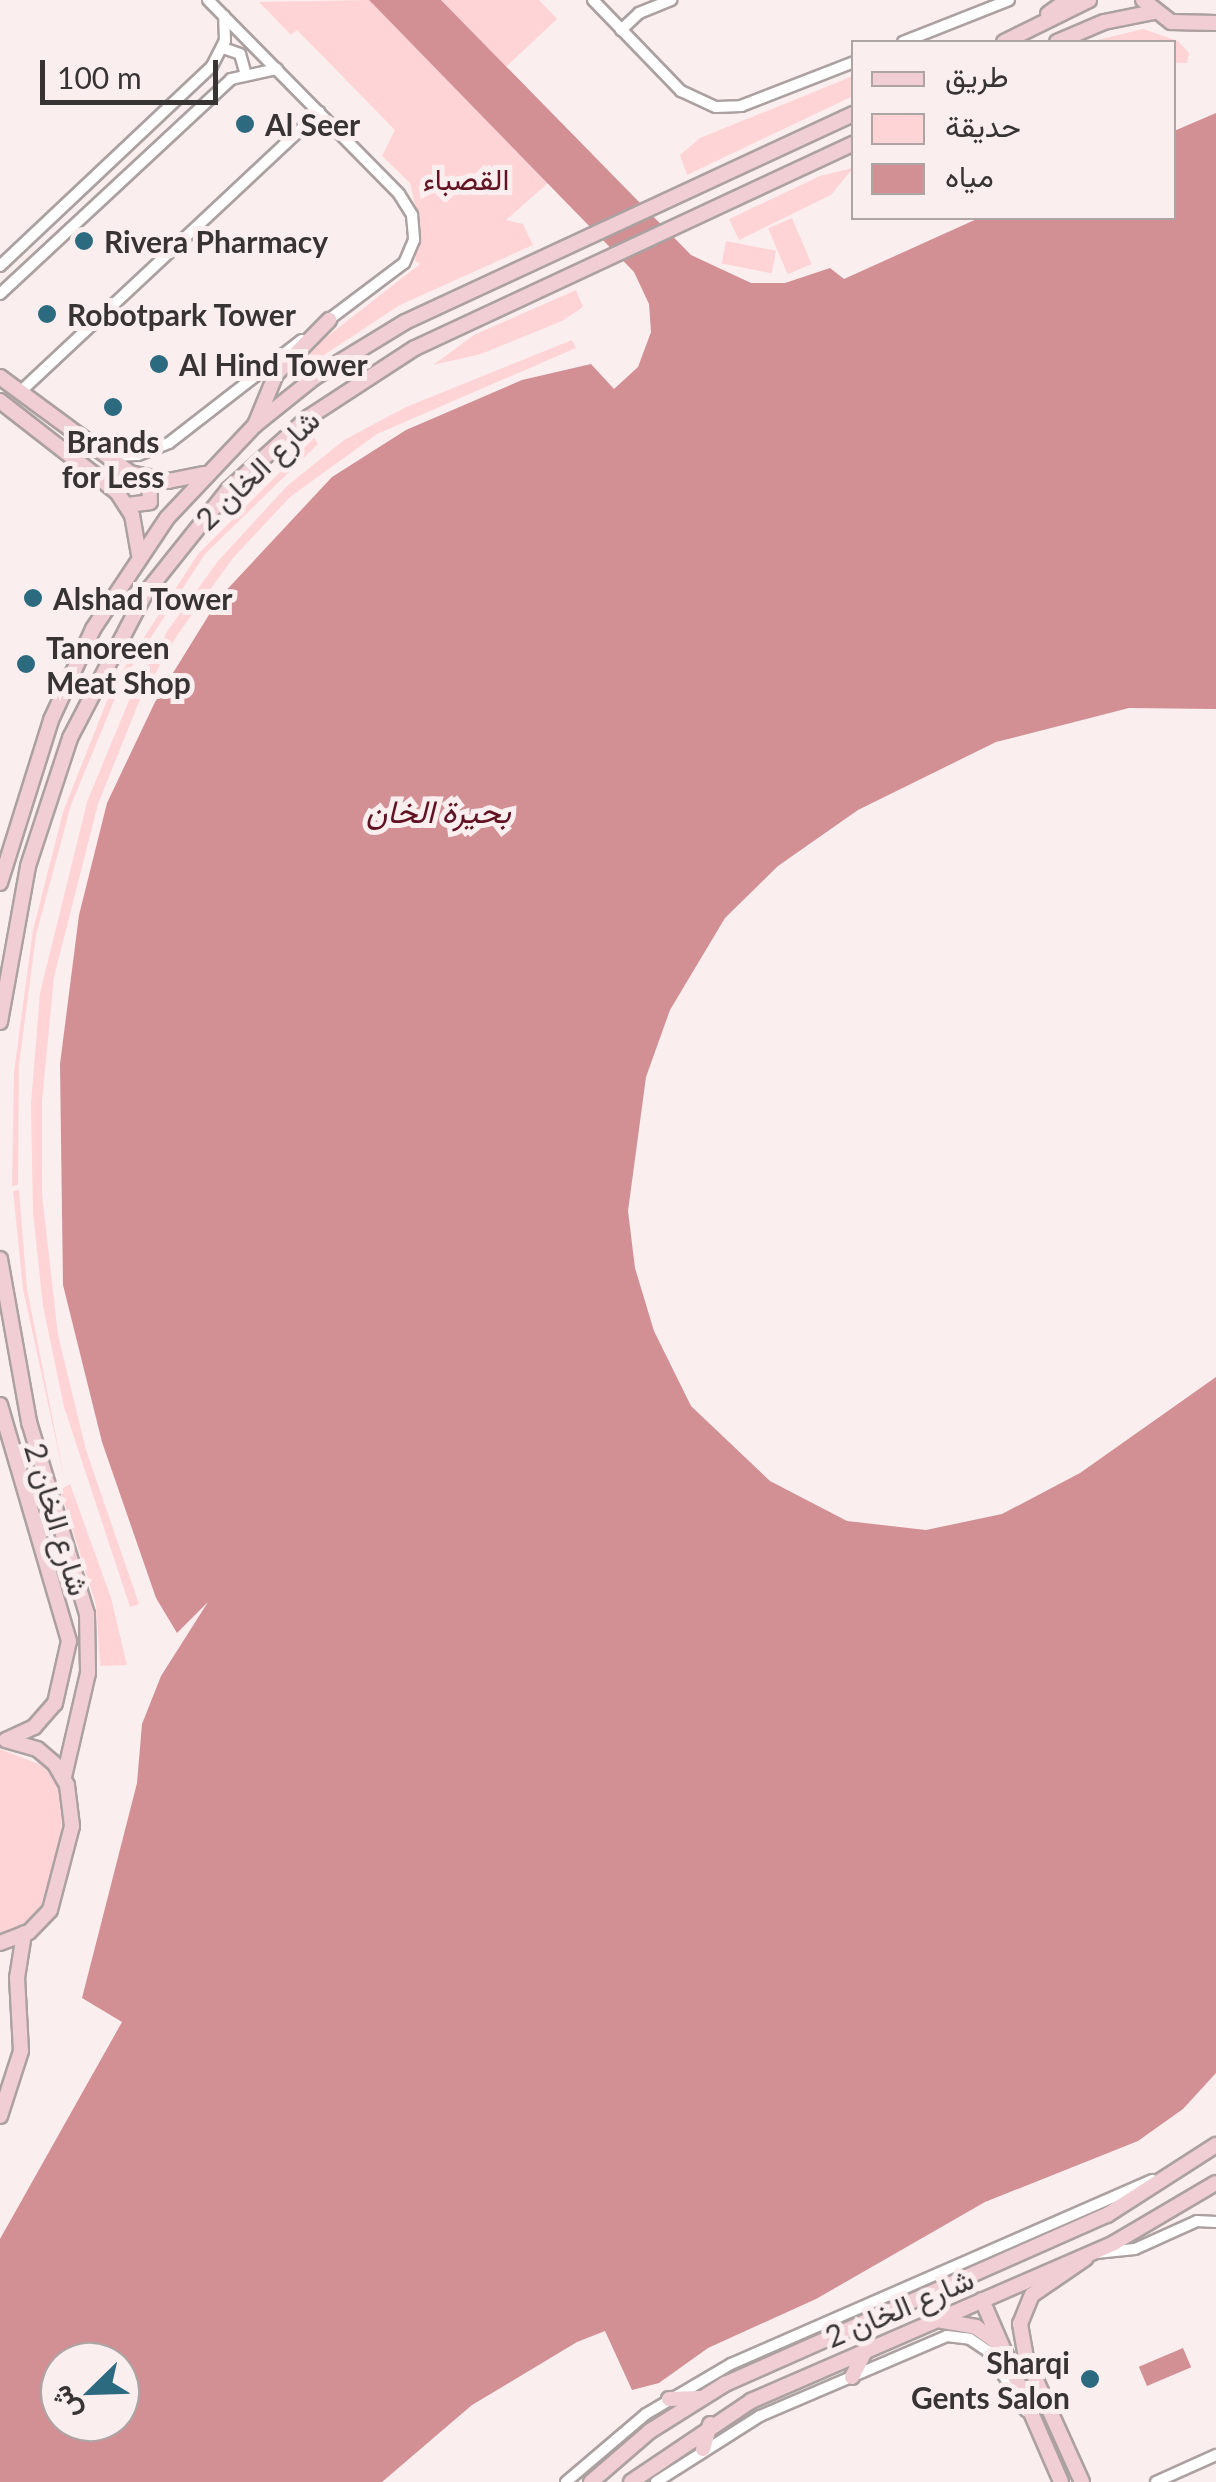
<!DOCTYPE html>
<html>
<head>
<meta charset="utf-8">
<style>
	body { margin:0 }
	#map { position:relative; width:1216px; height:2482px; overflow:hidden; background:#fbeeef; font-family:Lato,Vazirmatn,sans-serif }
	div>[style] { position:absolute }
	.green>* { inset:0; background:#fed4d6; transform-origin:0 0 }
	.water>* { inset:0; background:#d29095; transform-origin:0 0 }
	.roads { filter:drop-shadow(2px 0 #aca1a1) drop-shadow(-2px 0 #aca1a1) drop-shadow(0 2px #aca1a1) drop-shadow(0 -2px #aca1a1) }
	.street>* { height:10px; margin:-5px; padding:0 5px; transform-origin:5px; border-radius:5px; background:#fff }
	.secondary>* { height:14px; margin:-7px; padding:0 7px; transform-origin:7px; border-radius:7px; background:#f1ced3 }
	.dots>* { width:28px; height:28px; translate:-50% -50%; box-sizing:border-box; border:5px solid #fbeeef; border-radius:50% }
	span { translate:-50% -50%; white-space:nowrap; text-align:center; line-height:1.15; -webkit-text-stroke:10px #fbeeef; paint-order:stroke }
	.poi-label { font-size:30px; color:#383434; font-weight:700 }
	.left { translate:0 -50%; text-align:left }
	.right { translate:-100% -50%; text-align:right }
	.park-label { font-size:30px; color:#621423 }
	.street-label { font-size:30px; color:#383434 }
	.water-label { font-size:32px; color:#611222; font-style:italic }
	.legend { position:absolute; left:851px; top:40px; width:325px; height:180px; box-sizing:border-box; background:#fbeeef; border:2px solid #ada4a4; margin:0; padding:12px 18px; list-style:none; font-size:30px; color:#383434 }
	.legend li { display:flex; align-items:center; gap:20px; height:50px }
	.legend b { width:50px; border:2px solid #ada4a4 }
	.north { position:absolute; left:40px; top:2342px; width:100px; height:100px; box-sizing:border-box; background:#fbeeef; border:2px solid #ada4a4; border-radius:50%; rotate:247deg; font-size:28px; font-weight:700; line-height:40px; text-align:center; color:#383434 }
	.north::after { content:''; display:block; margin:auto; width:35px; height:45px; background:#2c6a80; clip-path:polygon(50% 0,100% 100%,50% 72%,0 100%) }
	.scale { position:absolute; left:40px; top:60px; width:178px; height:45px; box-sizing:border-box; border:5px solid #383434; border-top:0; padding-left:12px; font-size:30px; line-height:35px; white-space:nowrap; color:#383434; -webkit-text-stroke:8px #fbeeef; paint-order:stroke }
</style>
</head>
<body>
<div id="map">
	<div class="green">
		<div style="clip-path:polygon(369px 0,548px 183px,506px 220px,523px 224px,533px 245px,400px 305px,286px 380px,319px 343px,420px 264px,415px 261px,420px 225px,410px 183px,382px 156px,395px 130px,297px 30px,291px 35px,259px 2px)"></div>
		<div style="clip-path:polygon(441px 0,539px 0,557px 19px,506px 67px)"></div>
		<div style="clip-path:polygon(1143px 29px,1178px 41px,1189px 53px,1187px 63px,1174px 63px,1174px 42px,1089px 42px)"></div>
		<div style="clip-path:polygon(853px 76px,853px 96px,687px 175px,680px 155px,700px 138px)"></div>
		<div style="clip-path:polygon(853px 168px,831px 195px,739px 240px,729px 219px,820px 176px)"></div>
		<div style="left:792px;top:218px;width:50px;height:26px;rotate:67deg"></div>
		<div style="left:726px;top:241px;width:51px;height:23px;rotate:11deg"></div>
		<div style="clip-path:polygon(576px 290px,583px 307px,562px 321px,481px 354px,433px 365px,474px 335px)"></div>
		<div style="clip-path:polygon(572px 340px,576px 348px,377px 434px,290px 497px,233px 558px,178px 634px,139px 702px,98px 804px,54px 977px,42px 1101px,42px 1194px,58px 1335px,86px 1450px,137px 1598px,139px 1604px,130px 1607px,64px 1407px,43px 1306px,33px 1213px,31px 1103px,40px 993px,87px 802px,130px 698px,168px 630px,218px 561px,287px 486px,344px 440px,406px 407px)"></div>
		<div style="clip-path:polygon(314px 438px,318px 444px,205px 554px,122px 682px,117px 679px,198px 554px)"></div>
		<div style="clip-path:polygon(110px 693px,116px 696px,71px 805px,36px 935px,19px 1065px,18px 1185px,12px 1186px,14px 1072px,33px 930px,63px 812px)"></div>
		<div style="clip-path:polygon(19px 1190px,27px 1289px,65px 1482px,23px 1289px,13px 1191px)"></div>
		<div style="clip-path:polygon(70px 1484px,111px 1598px,127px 1665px,100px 1666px,96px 1605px,60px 1490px)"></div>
		<div style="clip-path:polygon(0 1749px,44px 1766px,59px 1788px,62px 1818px,59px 1856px,43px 1903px,24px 1925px,0 1934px)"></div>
	</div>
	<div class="water">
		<div style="clip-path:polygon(evenodd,369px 0,441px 0,691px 255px,751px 283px,785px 283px,830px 268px,844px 279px,979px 218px,1174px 218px,1174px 131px,1216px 113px,1216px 709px,1129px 708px,996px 742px,858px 810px,778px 866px,725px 918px,670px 1010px,646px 1077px,628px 1211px,635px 1268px,654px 1331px,691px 1406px,770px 1481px,847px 1521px,926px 1530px,1002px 1514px,1080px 1473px,1216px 1377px,1216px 2073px,1183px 2109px,1138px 2141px,985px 2202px,816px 2299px,708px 2348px,659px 2383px,632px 2390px,605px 2331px,577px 2342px,472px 2405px,382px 2482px,0 2482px,0 2239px,122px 2022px,82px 1998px,137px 1783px,142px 1724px,161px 1676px,208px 1602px,177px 1633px,156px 1598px,102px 1442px,63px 1285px,60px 1064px,79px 915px,107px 803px,155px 702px,220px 597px,332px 477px,406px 430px,522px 380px,591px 364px,614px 389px,638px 367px,651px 332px,649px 304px,634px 272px,369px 0,60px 2362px,120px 2362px,120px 2422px,60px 2422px,60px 2362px)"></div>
		<div style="left:1183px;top:2348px;width:21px;height:48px;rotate:67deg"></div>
	</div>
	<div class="roads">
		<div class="street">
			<div style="left:208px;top:0;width:272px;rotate:45.4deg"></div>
			<div style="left:399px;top:194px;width:25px;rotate:58deg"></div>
			<div style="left:412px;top:215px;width:25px;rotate:85deg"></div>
			<div style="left:414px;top:240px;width:25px;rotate:113deg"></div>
			<div style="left:404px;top:263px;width:101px;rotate:143deg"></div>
			<div style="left:593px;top:0;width:127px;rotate:46deg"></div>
			<div style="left:681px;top:91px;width:38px;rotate:25deg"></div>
			<div style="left:716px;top:107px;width:25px;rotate:-2deg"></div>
			<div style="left:741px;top:106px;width:121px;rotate:-21.3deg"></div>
			<div style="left:621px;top:30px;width:25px;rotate:-43deg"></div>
			<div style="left:639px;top:13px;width:35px;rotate:-22deg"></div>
			<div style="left:903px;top:42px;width:114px;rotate:-21.6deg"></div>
			<div style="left:223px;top:48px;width:18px;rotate:19deg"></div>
			<div style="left:240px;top:54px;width:19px;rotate:74deg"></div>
			<div style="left:0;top:266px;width:291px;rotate:-43.3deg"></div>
			<div style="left:212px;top:66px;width:28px;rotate:-63deg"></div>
			<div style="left:225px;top:41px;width:25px;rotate:-92deg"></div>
			<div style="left:0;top:294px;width:316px;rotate:-42.9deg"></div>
			<div style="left:231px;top:79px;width:47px;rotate:-12.3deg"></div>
			<div style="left:20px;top:392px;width:410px;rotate:-43.1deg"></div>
			<div style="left:107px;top:456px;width:31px;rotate:-2deg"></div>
			<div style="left:138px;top:455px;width:33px;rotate:-21deg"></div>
			<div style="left:169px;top:443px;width:168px;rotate:-37.8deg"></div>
			<div style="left:1096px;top:2253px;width:39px;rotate:-6deg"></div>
			<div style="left:1135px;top:2249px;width:68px;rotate:-24.3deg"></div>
			<div style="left:1197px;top:2221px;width:19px;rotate:3deg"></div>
			<div style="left:566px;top:2482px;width:105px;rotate:-40.4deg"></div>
			<div style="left:646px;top:2414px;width:99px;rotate:-30.5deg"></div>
			<div style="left:731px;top:2364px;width:460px;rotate:-23.6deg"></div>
			<div style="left:656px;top:2482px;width:123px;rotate:-32.4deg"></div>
			<div style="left:760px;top:2416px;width:203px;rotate:-23.2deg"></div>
			<div style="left:947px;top:2336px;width:23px;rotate:7deg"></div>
			<div style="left:970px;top:2339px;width:22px;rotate:34deg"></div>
			<div style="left:988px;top:2351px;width:71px;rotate:57.7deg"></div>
			<div style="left:1156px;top:2482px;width:66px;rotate:-24.2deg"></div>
		</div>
		<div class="secondary">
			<div style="left:1143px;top:0;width:36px;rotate:38deg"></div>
			<div style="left:1171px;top:22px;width:45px;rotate:1.3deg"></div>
			<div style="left:1048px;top:14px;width:24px;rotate:-36deg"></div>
			<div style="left:1004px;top:42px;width:95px;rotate:-26.3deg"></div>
			<div style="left:1057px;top:42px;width:51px;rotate:-23.1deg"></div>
			<div style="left:1104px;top:22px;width:50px;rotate:-11.5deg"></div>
			<div style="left:0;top:377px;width:162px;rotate:36.4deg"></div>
			<div style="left:130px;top:473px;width:39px;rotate:12deg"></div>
			<div style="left:168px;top:481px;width:37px;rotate:-11deg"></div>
			<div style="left:0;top:401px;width:148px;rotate:37.9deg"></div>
			<div style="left:117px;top:492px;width:27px;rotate:57deg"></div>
			<div style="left:132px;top:515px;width:40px;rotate:80deg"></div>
			<div style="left:255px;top:425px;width:55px;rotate:-67.6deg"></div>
			<div style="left:276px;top:374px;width:76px;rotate:-45.5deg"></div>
			<div style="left:127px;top:505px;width:23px;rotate:-7deg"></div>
			<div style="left:150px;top:502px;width:23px;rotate:-92deg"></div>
			<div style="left:0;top:883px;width:171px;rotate:-72.6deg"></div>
			<div style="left:51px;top:720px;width:100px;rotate:-65.2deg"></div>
			<div style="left:93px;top:629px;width:133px;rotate:-56.3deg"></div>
			<div style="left:167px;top:518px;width:128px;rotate:-46.6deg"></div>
			<div style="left:255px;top:425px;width:77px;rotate:-38.7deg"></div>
			<div style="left:315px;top:377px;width:105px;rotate:-31.4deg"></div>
			<div style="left:405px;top:322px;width:495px;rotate:-24.9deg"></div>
			<div style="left:0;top:1022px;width:158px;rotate:-79.8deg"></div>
			<div style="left:28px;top:866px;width:135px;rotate:-71.8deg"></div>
			<div style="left:70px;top:738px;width:162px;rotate:-62.5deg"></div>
			<div style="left:145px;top:594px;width:133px;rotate:-51.4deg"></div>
			<div style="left:228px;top:490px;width:109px;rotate:-42deg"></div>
			<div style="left:309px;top:417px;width:126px;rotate:-33.1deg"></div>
			<div style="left:415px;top:348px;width:485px;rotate:-25deg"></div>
			<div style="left:0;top:1259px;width:166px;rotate:79.9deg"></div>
			<div style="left:29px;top:1422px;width:201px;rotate:73.2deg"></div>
			<div style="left:87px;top:1614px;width:59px;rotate:89deg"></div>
			<div style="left:88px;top:1673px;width:107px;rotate:103deg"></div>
			<div style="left:0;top:1405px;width:246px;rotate:73.7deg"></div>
			<div style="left:69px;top:1641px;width:64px;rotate:102.7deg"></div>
			<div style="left:55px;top:1703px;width:32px;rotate:131deg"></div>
			<div style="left:34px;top:1727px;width:31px;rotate:155deg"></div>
			<div style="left:0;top:1943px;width:31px;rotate:-21deg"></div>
			<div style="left:29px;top:1932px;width:30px;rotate:-46deg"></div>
			<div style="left:50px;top:1910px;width:87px;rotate:-75.3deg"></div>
			<div style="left:72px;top:1826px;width:41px;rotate:-97deg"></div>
			<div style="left:67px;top:1785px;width:24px;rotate:-120deg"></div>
			<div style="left:55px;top:1764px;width:23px;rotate:-140deg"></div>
			<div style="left:37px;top:1749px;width:32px;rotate:-164deg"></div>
			<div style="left:0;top:2116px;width:68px;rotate:-72.1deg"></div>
			<div style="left:21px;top:2051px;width:73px;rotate:-93.1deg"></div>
			<div style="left:17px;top:1978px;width:45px;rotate:-81deg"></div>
			<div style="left:982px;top:2300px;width:198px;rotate:66.5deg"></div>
			<div style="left:937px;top:2320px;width:40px;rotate:10deg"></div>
			<div style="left:976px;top:2327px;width:29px;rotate:36deg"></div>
			<div style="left:852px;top:2377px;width:30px;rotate:-63deg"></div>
			<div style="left:669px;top:2399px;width:30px;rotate:-2deg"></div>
			<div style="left:703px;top:2449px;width:26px;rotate:-74deg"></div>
			<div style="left:591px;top:2482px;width:78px;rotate:-40.8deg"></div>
			<div style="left:650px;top:2431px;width:89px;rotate:-32.1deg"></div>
			<div style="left:725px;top:2384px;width:418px;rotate:-23.9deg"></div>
			<div style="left:1107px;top:2215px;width:130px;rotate:-32.7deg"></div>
			<div style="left:631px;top:2482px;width:145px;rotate:-34deg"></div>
			<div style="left:751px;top:2401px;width:396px;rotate:-23.5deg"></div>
			<div style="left:1114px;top:2243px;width:118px;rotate:-30.5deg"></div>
			<div style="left:1082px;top:2482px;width:136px;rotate:-114.3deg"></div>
			<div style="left:1026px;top:2358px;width:35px;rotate:-100deg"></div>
			<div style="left:1020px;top:2324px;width:31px;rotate:-68deg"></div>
			<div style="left:1032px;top:2295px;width:65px;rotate:-34.4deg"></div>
		</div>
	</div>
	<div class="dots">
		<div style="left:245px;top:124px;background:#2c6a80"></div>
		<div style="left:84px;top:241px;background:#2c6a80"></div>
		<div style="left:47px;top:314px;background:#2c6a80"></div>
		<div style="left:159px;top:364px;background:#2c6a80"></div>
		<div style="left:113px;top:407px;background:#2c6a80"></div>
		<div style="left:33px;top:598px;background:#2c6a80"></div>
		<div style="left:26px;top:664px;background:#2c6a80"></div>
		<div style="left:1090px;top:2379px;background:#2c6a80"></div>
	</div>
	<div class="poi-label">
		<span class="left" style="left:265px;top:124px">Al Seer</span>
		<span class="left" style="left:104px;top:241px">Rivera Pharmacy</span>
		<span class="left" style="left:67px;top:314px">Robotpark Tower</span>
		<span class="left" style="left:179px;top:364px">Al Hind Tower</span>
		<span style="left:113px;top:458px">Brands<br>for Less</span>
		<span class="left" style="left:53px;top:598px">Alshad Tower</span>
		<span class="left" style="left:46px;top:664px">Tanoreen<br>Meat Shop</span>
		<span class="right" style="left:1070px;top:2379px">Sharqi<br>Gents Salon</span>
	</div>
	<div class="park-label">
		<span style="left:466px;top:178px">القصباء</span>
	</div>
	<div class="street-label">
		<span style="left:257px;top:469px;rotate:-44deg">شارع الخان 2</span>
		<span style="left:58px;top:1519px;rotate:73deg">شارع الخان 2</span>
		<span style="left:899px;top:2307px;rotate:-23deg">شارع الخان 2</span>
	</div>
	<div class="water-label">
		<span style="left:438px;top:811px">بحيرة الخان</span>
	</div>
	<ul class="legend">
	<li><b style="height:12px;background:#f1ced3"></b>طريق</li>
	<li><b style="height:28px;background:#fed4d6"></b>حديقة</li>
	<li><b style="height:28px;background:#d29095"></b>مياه</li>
	</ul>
	<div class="north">ش</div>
	<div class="scale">100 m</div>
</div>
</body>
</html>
